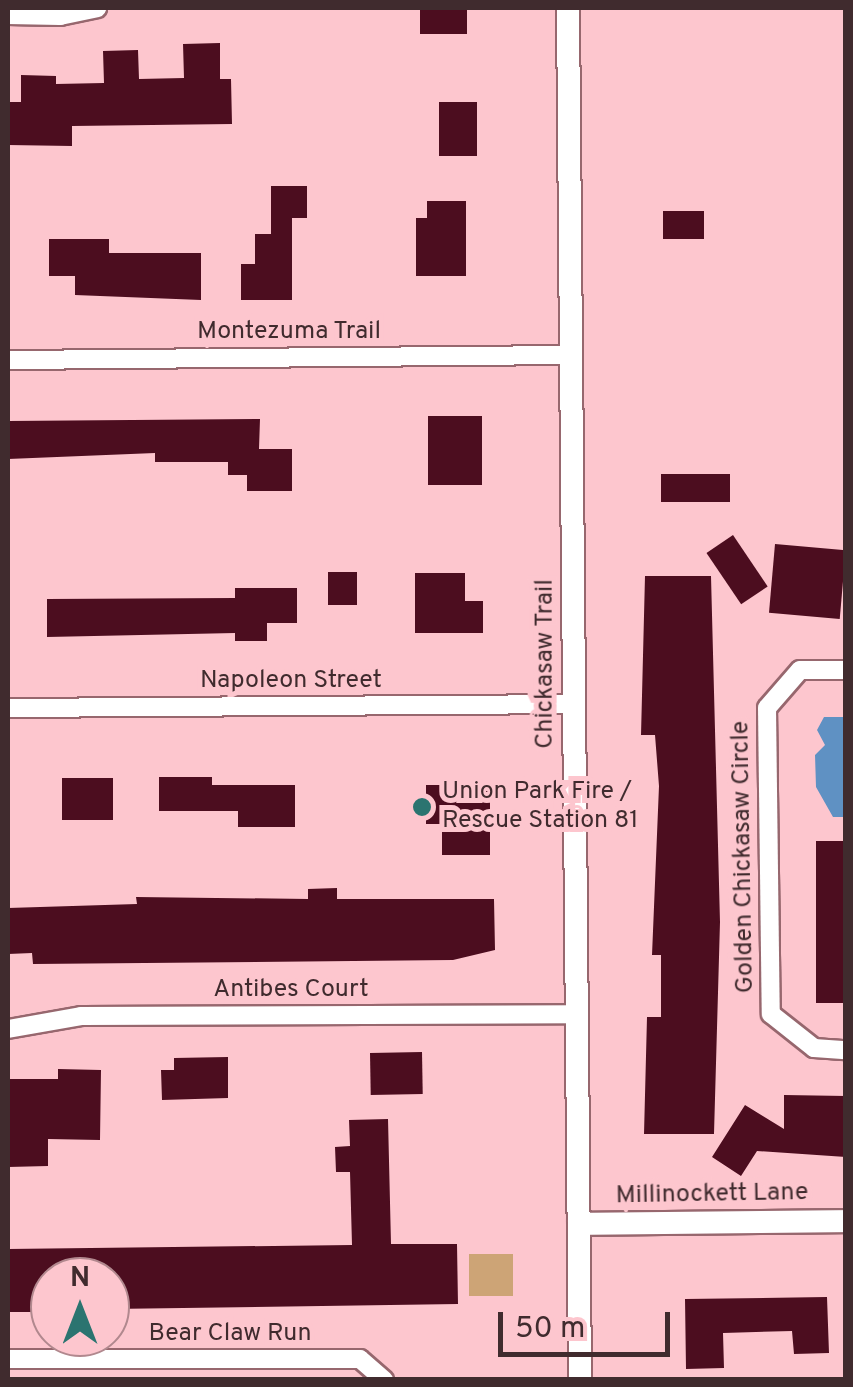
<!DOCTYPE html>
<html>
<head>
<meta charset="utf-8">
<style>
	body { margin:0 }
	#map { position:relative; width:853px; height:1387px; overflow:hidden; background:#fdc6ce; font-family:Overpass,sans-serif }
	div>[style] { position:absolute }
	.green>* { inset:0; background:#cda476; transform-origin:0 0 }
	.water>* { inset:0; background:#5f91c3 }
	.building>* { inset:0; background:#4c0d1f; transform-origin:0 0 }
	.roads { filter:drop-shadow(2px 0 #97676e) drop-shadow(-2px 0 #97676e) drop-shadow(0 2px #97676e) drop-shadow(0 -2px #97676e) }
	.minor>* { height:18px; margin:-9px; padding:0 9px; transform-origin:9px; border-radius:9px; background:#fff }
	.tertiary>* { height:22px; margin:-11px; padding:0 11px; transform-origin:11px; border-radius:11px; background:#fff }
	.dots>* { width:28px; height:28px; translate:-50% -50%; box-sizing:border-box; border:5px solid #fdc6ce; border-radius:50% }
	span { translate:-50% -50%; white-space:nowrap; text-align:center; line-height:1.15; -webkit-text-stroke:10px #fdc6ce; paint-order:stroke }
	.street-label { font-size:25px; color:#402b2e }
	.poi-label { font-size:25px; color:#402b2e }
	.left { translate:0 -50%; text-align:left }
	.frame { position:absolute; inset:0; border:10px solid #402b2e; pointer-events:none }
	.north { position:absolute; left:30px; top:1257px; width:100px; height:100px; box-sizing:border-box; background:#fdc6ce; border:2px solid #b1888e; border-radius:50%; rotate:0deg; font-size:28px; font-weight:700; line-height:40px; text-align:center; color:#402b2e }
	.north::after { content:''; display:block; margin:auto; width:35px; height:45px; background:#2b7470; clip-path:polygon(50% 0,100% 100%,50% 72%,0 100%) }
	.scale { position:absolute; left:498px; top:1312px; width:172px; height:45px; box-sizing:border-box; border:5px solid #402b2e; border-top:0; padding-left:12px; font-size:30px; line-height:35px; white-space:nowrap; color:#402b2e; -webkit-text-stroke:8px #fdc6ce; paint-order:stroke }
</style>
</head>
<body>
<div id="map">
	<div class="green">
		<div style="left:469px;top:1254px;width:44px;height:42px"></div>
	</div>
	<div class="water">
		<div style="clip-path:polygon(824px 717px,845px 717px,845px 817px,833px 817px,816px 787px,815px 755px,825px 745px,817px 730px)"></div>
	</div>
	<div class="building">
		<div style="left:420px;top:8px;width:47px;height:26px"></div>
		<div style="clip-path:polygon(220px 43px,220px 79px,231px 79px,232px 124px,72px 126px,72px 146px,8px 145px,8px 102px,21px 102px,21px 75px,56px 76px,56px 84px,104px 83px,103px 51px,138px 50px,139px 79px,184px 78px,183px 44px)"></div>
		<div style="left:439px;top:102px;width:38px;height:54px"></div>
		<div style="clip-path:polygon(271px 186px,307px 186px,307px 218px,292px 218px,292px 300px,241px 300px,241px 264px,255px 264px,255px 234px,271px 234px)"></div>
		<div style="clip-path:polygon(427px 201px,466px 201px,466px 276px,416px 276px,416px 218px,427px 218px)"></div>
		<div style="left:663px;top:211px;width:41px;height:28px"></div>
		<div style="clip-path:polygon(49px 239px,109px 239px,109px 253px,201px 253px,201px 300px,75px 295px,75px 276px,49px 276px)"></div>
		<div style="left:428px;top:416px;width:54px;height:69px"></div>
		<div style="clip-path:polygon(260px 419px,259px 449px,292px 449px,292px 491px,247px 491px,247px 475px,228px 475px,228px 462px,155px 462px,155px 453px,8px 459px,8px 421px)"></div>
		<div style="left:661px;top:474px;width:69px;height:28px"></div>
		<div style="left:733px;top:535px;width:62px;height:32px;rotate:56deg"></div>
		<div style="left:775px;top:544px;width:71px;height:69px;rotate:5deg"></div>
		<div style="left:328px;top:572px;width:29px;height:33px"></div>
		<div style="clip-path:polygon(415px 573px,465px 573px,465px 601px,483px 601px,483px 633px,415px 633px)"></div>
		<div style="clip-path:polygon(645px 576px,711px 576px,720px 922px,714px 1134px,644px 1134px,647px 1017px,661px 1017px,661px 955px,652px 955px,659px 786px,655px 735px,641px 735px)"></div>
		<div style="clip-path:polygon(235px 588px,297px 588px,297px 623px,267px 623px,267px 641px,235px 641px,235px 633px,47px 637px,47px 599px,235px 598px)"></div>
		<div style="clip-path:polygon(159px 777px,212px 777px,212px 785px,295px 785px,295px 827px,238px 827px,238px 811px,159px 811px)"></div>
		<div style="left:62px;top:778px;width:51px;height:42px"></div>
		<div style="clip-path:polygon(426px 785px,490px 785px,490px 855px,442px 855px,442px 824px,426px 824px)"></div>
		<div style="left:816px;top:841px;width:30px;height:162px"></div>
		<div style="clip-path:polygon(337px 888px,337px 899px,494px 899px,495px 950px,453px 960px,33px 964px,32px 953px,8px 954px,8px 908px,137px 904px,136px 897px,308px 899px,308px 889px)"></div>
		<div style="left:422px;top:1052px;width:42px;height:52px;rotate:89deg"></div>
		<div style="clip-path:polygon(228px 1057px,228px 1098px,162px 1100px,161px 1070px,174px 1070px,174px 1058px)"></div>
		<div style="clip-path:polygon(58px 1069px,101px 1070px,100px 1140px,48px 1139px,48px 1166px,8px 1167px,8px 1079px,58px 1079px)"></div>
		<div style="clip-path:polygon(784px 1095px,846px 1096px,846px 1157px,757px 1151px,741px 1176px,712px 1157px,745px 1105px,784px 1129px)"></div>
		<div style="clip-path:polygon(388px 1119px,391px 1244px,457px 1244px,458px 1304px,110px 1309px,110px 1277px,50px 1277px,50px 1312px,10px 1312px,8px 1249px,352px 1245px,350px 1172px,336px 1172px,335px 1147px,350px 1146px,349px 1120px)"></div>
		<div style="clip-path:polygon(827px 1297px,829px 1353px,794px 1354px,792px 1331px,723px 1333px,724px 1368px,686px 1369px,685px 1299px)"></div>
	</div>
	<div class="roads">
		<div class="minor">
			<div style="left:8px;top:15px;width:52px;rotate:1.1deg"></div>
			<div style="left:60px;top:16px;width:38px;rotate:-12deg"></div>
			<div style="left:8px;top:360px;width:564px;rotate:-0.51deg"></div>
			<div style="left:846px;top:670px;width:46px;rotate:180deg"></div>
			<div style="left:800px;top:670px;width:50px;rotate:131deg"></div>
			<div style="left:767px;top:708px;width:306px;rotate:89.3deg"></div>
			<div style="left:771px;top:1014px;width:55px;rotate:38.3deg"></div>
			<div style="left:814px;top:1048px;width:32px;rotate:4deg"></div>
			<div style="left:8px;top:708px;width:566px;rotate:-0.4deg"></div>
			<div style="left:8px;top:1029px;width:74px;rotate:-10.1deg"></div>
			<div style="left:81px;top:1016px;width:495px;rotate:-0.2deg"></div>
			<div style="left:8px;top:1359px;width:352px"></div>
			<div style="left:360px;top:1359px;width:32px;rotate:41deg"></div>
		</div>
		<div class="tertiary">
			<div style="left:568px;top:8px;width:1372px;rotate:89.5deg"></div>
			<div style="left:579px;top:1224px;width:267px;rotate:-0.6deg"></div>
		</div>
	</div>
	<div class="dots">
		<div style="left:422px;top:807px;background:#2b7470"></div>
	</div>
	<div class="street-label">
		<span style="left:289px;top:332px">Montezuma Trail</span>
		<span style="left:546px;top:664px;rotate:-90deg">Chickasaw Trail</span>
		<span style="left:291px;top:681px">Napoleon Street</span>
		<span style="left:744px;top:857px;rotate:-91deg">Golden Chickasaw Circle</span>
		<span style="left:291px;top:990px">Antibes Court</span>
		<span style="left:712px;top:1195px;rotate:-1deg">Millinockett Lane</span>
		<span style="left:230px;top:1334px">Bear Claw Run</span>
	</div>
	<div class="poi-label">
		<span class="left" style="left:442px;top:807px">Union Park Fire /<br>Rescue Station 81</span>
	</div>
	<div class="frame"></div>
	<div class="north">N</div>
	<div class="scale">50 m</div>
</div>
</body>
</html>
